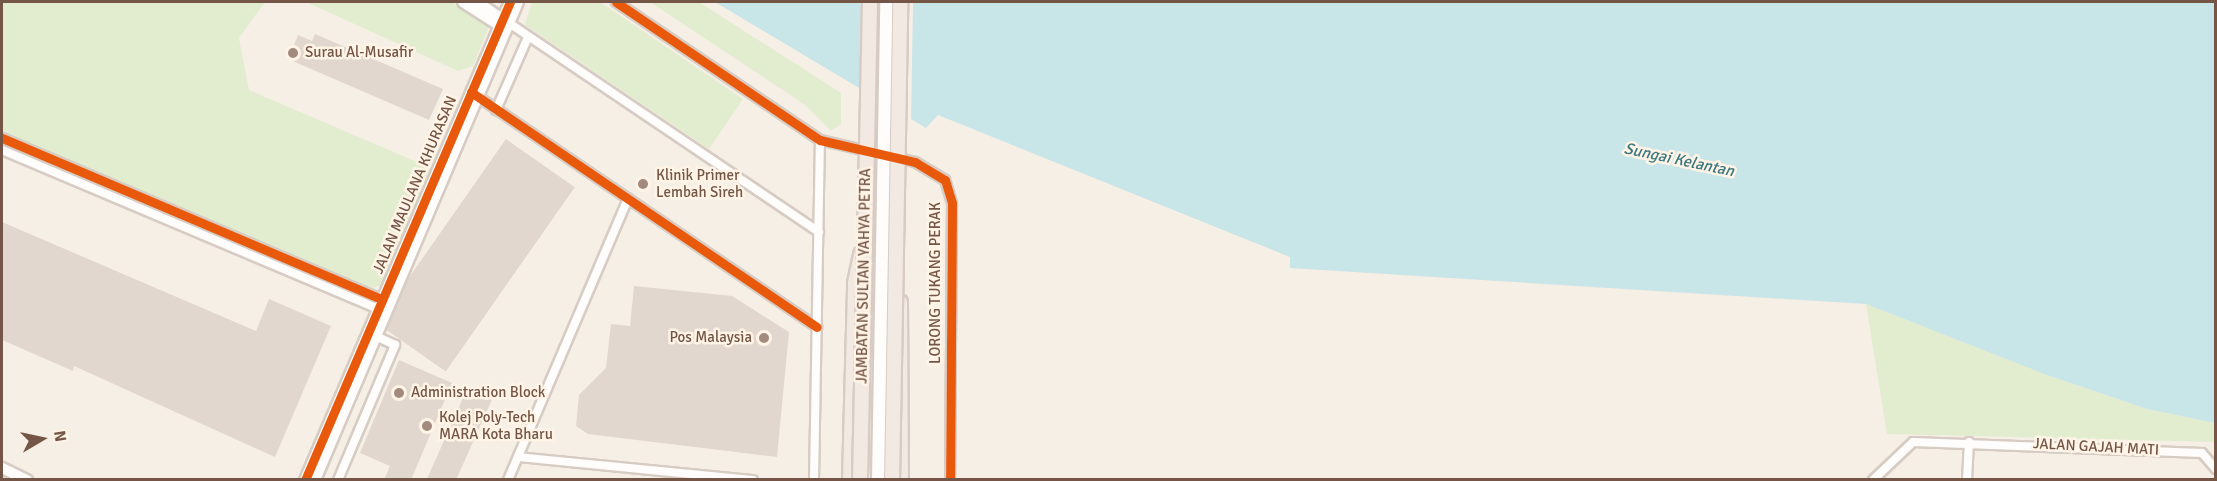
<!DOCTYPE html>
<html>
<head>
<meta charset="utf-8">
<style>
	body { margin:0 }
	#map { position:relative; width:2217px; height:481px; overflow:hidden; background:#f6efe6; font-family:Signika,sans-serif }
	div>[style] { position:absolute }
	.green>* { inset:0; background:#e2edd0 }
	.water>* { inset:0; background:#c8e5e7 }
	.pier>* { inset:0; background:#f6efe6 }
	.building>* { inset:0; background:#e2d7ce; transform-origin:0 0 }
	.roads { filter:drop-shadow(2px 0 #d7ccc4) drop-shadow(-2px 0 #d7ccc4) drop-shadow(0 2px #d7ccc4) drop-shadow(0 -2px #d7ccc4) }
	.minor>* { height:8px; margin:-4px; padding:0 4px; transform-origin:4px; border-radius:4px; background:#fefdfb }
	.tertiary>* { height:10px; margin:-5px; padding:0 5px; transform-origin:5px; border-radius:5px; background:#fefdfb }
	.trunk>* { height:14px; margin:-7px; padding:0 7px; transform-origin:7px; border-radius:7px; background:#f2e9e2 }
	.bridges { filter:drop-shadow(2px 0 #d7cbc3) drop-shadow(-2px 0 #d7cbc3) drop-shadow(0 2px #d7cbc3) drop-shadow(0 -2px #d7cbc3) }
	.secondary-bridge>* { height:12px; margin:-6px; padding:0 6px; transform-origin:6px; border-radius:6px; background:#fefdfb }
	.trunk-bridge>* { height:14px; margin:-7px; padding:0 7px; transform-origin:7px; border-radius:7px; background:#f2e9e2 }
	.cycleway>* { height:9px; margin:-4.5px; padding:0 4.5px; transform-origin:4.5px; border-radius:4.5px; background:#e8590c }
	.dots>* { width:16px; height:16px; translate:-50% -50%; box-sizing:border-box; border:3px solid #fff4e6; border-radius:50% }
	span { translate:-50% -50%; white-space:nowrap; text-align:center; line-height:1.15; -webkit-text-stroke:5px #fff4e6; paint-order:stroke }
	.poi-label { font-size:15px; color:#745546 }
	.left { translate:0 -50%; text-align:left }
	.right { translate:-100% -50%; text-align:right }
	.street-label { font-size:15px; color:#745546 }
	.water-label { font-size:16px; color:#3c7982; font-style:italic }
	.frame { position:absolute; inset:0; border:3px solid #745546; pointer-events:none }
	.north { position:absolute; left:12px; top:409px; width:60px; height:60px; -webkit-text-stroke:4px #fff4e6; paint-order:stroke; rotate:81deg; font-size:16px; font-weight:700; line-height:24px; text-align:center; color:#745546 }
	.north::after { content:''; display:block; margin:auto; width:21px; height:27px; background:#745546; clip-path:polygon(50% 0,100% 100%,50% 72%,0 100%) }
</style>
</head>
<body>
<div id="map">
	<div class="green">
		<div style="clip-path:polygon(2px 2px,265px 2px,239px 38px,249px 90px,431px 168px,382px 285px,372px 288px,2px 133px)"></div>
		<div style="clip-path:polygon(306px 2px,452px 2px,489px 26px,473px 66px,458px 71px)"></div>
		<div style="clip-path:polygon(532px 2px,600px 2px,743px 99px,709px 149px,525px 25px)"></div>
		<div style="clip-path:polygon(650px 2px,699px 2px,841px 93px,841px 124px,831px 131px,804px 104px)"></div>
		<div style="clip-path:polygon(1866px 304px,2044px 374px,2147px 409px,2215px 423px,2215px 442px,1887px 434px)"></div>
	</div>
	<div class="water">
		<div style="clip-path:polygon(715px 2px,2215px 2px,2215px 423px,2147px 409px,2044px 374px,1866px 304px,1290px 268px,1290px 257px,938px 115px,926px 128px)"></div>
	</div>
	<div class="pier">
		<div style="clip-path:polygon(866px 2px,913px 2px,911px 123px,863px 94px)"></div>
	</div>
	<div class="building">
		<div style="clip-path:polygon(315px 34px,443px 89px,429px 120px,288px 59px,298px 35px,312px 41px)"></div>
		<div style="left:506px;top:139px;width:84px;height:225px;rotate:35deg"></div>
		<div style="clip-path:polygon(2px 222px,256px 331px,269px 299px,331px 326px,275px 457px,74px 366px,73px 371px,2px 340px)"></div>
		<div style="clip-path:polygon(634px 286px,732px 296px,789px 332px,777px 457px,588px 434px,576px 426px,579px 395px,606px 368px,611px 324px,630px 326px)"></div>
		<div style="clip-path:polygon(399px 360px,452px 383px,411px 480px,384px 480px,390px 466px,360px 453px)"></div>
		<div style="left:467px;top:389px;width:27px;height:99px;rotate:24deg"></div>
	</div>
	<div class="roads">
		<div class="minor">
			<div style="left:616px;top:2px;width:246px;rotate:34.1deg"></div>
			<div style="left:820px;top:140px;width:98px;rotate:13deg"></div>
			<div style="left:915px;top:162px;width:35px;rotate:31deg"></div>
			<div style="left:945px;top:180px;width:24px;rotate:73deg"></div>
			<div style="left:952px;top:203px;width:277px;rotate:90.4deg"></div>
			<div style="left:509px;top:23px;width:374px;rotate:34deg"></div>
			<div style="left:474px;top:94px;width:415px;rotate:34.2deg"></div>
			<div style="left:496px;top:110px;width:80px;rotate:-66.3deg"></div>
			<div style="left:2px;top:138px;width:413px;rotate:23deg"></div>
			<div style="left:2px;top:150px;width:408px;rotate:22.9deg"></div>
			<div style="left:518px;top:457px;width:236px;rotate:5.6deg"></div>
			<div style="left:338px;top:480px;width:147px;rotate:-67.1deg"></div>
			<div style="left:395px;top:345px;width:21px;rotate:-155deg"></div>
			<div style="left:508px;top:480px;width:306px;rotate:-66.9deg"></div>
			<div style="left:814px;top:480px;width:340px;rotate:-89deg"></div>
			<div style="left:1873px;top:480px;width:55px;rotate:-43.5deg"></div>
			<div style="left:1913px;top:442px;width:289px;rotate:2.2deg"></div>
			<div style="left:2202px;top:453px;width:21px;rotate:49deg"></div>
			<div style="left:1967px;top:480px;width:38px;rotate:-87deg"></div>
		</div>
		<div class="tertiary">
			<div style="left:463px;top:2px;width:48px;rotate:33deg"></div>
			<div style="left:477px;top:2px;width:36px;rotate:34deg"></div>
			<div style="left:2px;top:468px;width:28px;rotate:26deg"></div>
			<div style="left:305px;top:480px;width:520px;rotate:-66.79deg"></div>
			<div style="left:315px;top:480px;width:519px;rotate:-66.99deg"></div>
		</div>
		<div class="trunk">
			<div style="left:900px;top:302px;width:178px;rotate:89.7deg"></div>
			<div style="left:850px;top:480px;width:197px;rotate:-88.5deg"></div>
			<div style="left:855px;top:283px;width:30px;rotate:-78deg"></div>
		</div>
	</div>
	<div class="bridges">
		<div class="secondary-bridge">
			<div style="left:878px;top:480px;width:478px;rotate:-89deg"></div>
		</div>
		<div class="trunk-bridge">
			<div style="left:860px;top:480px;width:478px;rotate:-88.8deg"></div>
			<div style="left:892px;top:480px;width:478px;rotate:-89deg"></div>
		</div>
	</div>
	<div class="cycleway">
		<div style="left:616px;top:2px;width:246px;rotate:34.1deg"></div>
		<div style="left:820px;top:140px;width:98px;rotate:13deg"></div>
		<div style="left:915px;top:162px;width:35px;rotate:31deg"></div>
		<div style="left:945px;top:180px;width:24px;rotate:73deg"></div>
		<div style="left:952px;top:203px;width:277px;rotate:90.4deg"></div>
		<div style="left:471px;top:92px;width:418px;rotate:34.2deg"></div>
		<div style="left:2px;top:138px;width:413px;rotate:23deg"></div>
		<div style="left:305px;top:480px;width:520px;rotate:-66.79deg"></div>
	</div>
	<div class="dots">
		<div style="left:293px;top:53px;background:#a28b7e"></div>
		<div style="left:643px;top:184px;background:#a28b7e"></div>
		<div style="left:764px;top:338px;background:#a28b7e"></div>
		<div style="left:399px;top:393px;background:#a28b7e"></div>
		<div style="left:427px;top:426px;background:#a28b7e"></div>
	</div>
	<div class="poi-label">
		<span class="left" style="left:305px;top:53px">Surau Al-Musafir</span>
		<span class="left" style="left:656px;top:184px">Klinik Primer<br>Lembah Sireh</span>
		<span class="right" style="left:752px;top:338px">Pos Malaysia</span>
		<span class="left" style="left:411px;top:393px">Administration Block</span>
		<span class="left" style="left:439px;top:426px">Kolej Poly-Tech<br>MARA Kota Bharu</span>
	</div>
	<div class="street-label">
		<span style="left:415px;top:185px;rotate:-67deg">JALAN MAULANA KHURASAN</span>
		<span style="left:864px;top:276px;rotate:-89deg">JAMBATAN SULTAN YAHYA PETRA</span>
		<span style="left:936px;top:283px;rotate:-90deg">LORONG TUKANG PERAK</span>
		<span style="left:2096px;top:447px;rotate:3deg">JALAN GAJAH MATI</span>
	</div>
	<div class="water-label">
		<span style="left:1679px;top:160px;rotate:12deg">Sungai Kelantan</span>
	</div>
	<div class="frame"></div>
	<div class="north">N</div>
</div>
</body>
</html>
